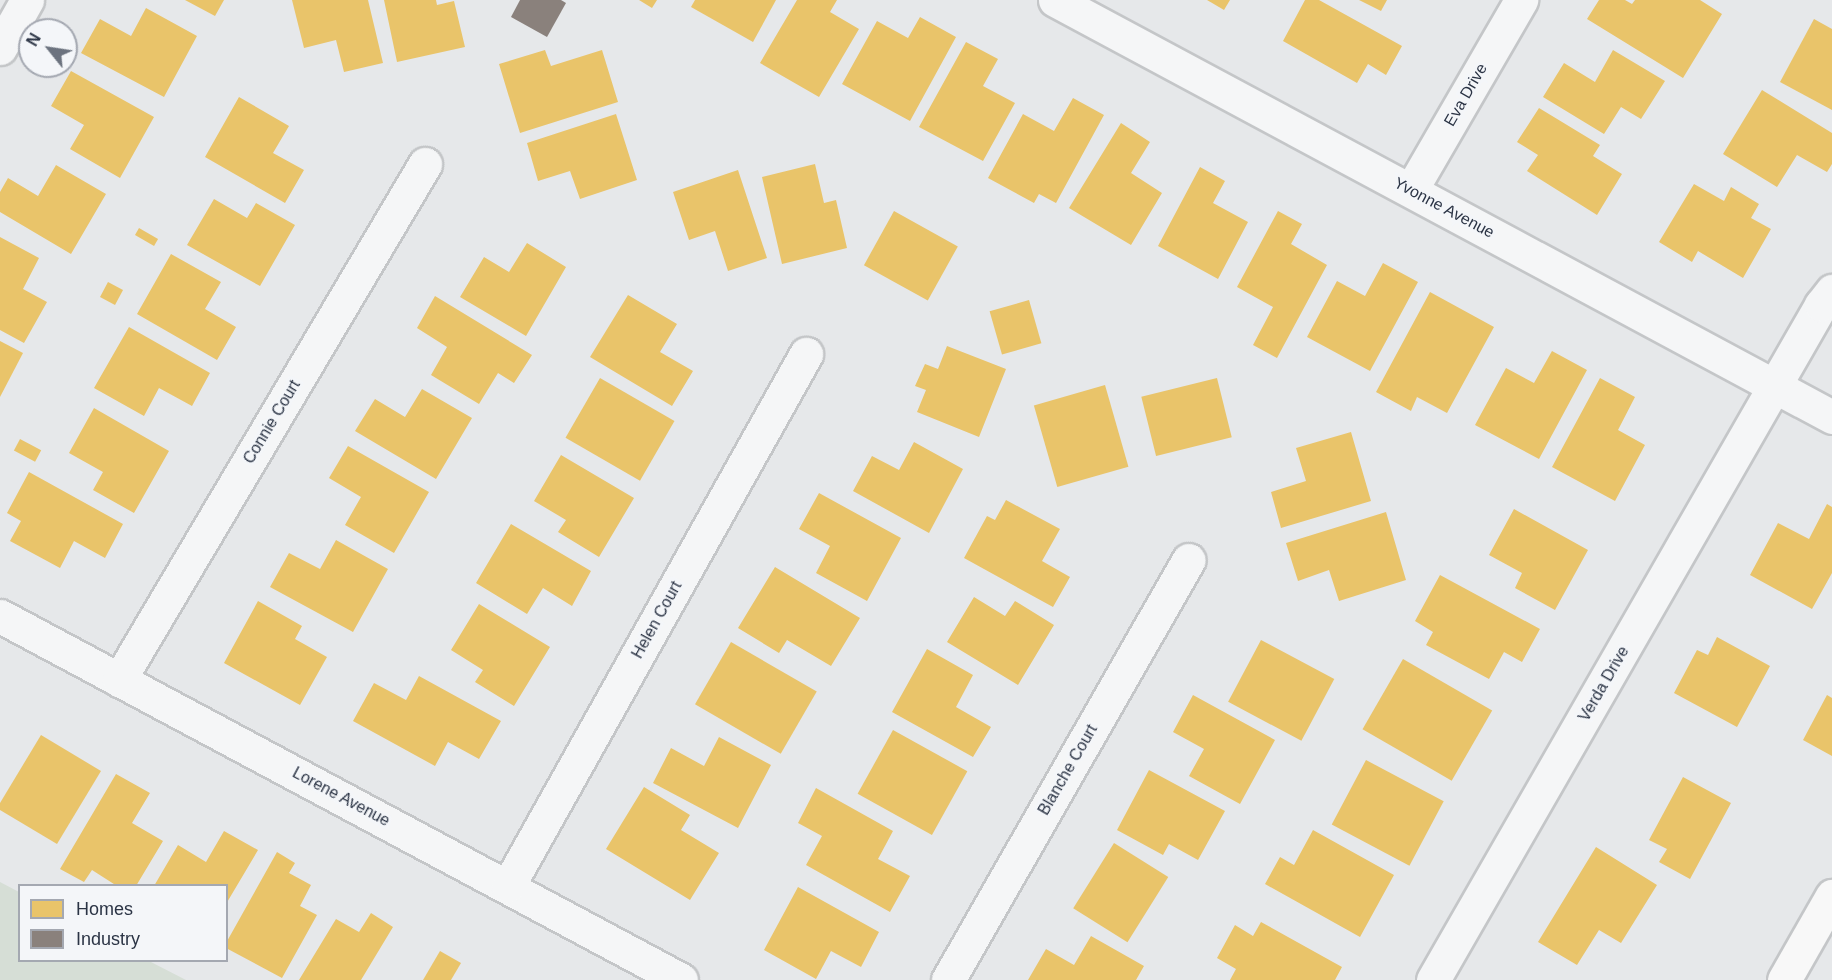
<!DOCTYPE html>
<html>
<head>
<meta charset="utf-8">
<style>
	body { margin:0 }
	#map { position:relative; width:1832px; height:980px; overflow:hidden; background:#e6e8ea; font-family:Helvetica,sans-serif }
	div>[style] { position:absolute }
	.green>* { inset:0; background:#d6ded6 }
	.homes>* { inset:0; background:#e9c46a; transform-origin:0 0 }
	.industry>* { inset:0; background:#8a817c }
	.roads { filter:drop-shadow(2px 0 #c4c6c8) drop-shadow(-2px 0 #c4c6c8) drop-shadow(0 2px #c4c6c8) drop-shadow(0 -2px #c4c6c8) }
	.minor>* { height:33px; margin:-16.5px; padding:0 16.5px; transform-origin:16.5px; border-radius:16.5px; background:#f5f6f7 }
	.secondary>* { height:33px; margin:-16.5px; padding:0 16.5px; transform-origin:16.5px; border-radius:16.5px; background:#f8f8f8 }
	span { translate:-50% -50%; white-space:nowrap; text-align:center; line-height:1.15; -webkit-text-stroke:6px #f4f6f9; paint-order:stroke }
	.street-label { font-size:16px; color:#2b3445 }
	.legend { position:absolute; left:18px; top:884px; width:210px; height:78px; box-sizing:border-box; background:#f4f6f9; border:2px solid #a4a8b1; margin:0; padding:8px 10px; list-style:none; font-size:18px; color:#2b3445 }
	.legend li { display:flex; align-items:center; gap:12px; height:30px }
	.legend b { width:30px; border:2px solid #a4a8b1 }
	.north { position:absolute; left:18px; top:18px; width:60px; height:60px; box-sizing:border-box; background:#f4f6f9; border:2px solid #a4a8b1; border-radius:50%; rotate:300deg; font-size:16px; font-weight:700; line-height:24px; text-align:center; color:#2b3445 }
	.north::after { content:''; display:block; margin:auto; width:21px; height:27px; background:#6c737f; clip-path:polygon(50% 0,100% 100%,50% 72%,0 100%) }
</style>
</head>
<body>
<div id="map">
	<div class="green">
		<div style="clip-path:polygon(0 882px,19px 892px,20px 960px,149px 961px,186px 980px,0 980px)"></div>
	</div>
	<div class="homes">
		<div style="clip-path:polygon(185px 0,224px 0,215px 16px)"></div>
		<div style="clip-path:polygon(292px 0,368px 0,383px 63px,344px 72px,336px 40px,304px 48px)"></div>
		<div style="clip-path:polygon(384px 0,436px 0,437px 5px,454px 1px,465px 47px,397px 62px)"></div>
		<div style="clip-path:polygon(639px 0,657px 0,652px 8px)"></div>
		<div style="clip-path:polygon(695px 0,776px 0,753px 42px,691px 7px)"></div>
		<div style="clip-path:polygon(797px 0,837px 0,830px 12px,859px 29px,819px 97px,760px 63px)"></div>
		<div style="clip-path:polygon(1207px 0,1230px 0,1224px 10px)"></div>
		<div style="clip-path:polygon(1305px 0,1319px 0,1402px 46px,1386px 75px,1368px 64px,1357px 83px,1283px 41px)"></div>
		<div style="clip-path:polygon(1359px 0,1387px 0,1381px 11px)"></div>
		<div style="clip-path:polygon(1599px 0,1625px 0,1632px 4px,1635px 0,1700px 0,1722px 14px,1683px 78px,1587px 19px)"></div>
		<div style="clip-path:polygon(146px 8px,197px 36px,164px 97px,81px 53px,100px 19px,131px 36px)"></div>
		<div style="clip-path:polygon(920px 17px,956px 37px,910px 121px,842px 84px,877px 21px,908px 38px)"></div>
		<div style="clip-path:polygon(1814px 19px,1832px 29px,1832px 110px,1780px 82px)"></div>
		<div style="clip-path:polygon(966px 42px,998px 59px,983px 86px,1015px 103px,983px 161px,919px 127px)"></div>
		<div style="clip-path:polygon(545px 50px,551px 66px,602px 50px,618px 102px,520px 133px,499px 64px)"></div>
		<div style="clip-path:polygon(1613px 50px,1665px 81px,1641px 119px,1621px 107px,1604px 134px,1543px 97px,1564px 63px,1595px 82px)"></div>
		<div style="clip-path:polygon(71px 71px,154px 117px,120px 178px,70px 149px,84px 125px,51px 106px)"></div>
		<div style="clip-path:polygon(1762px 90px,1832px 133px,1832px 164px,1827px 172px,1797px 155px,1777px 187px,1723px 154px)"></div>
		<div style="clip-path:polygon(239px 97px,289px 126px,273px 153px,304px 170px,285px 203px,205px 157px)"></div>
		<div style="clip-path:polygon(1073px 98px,1104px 115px,1056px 203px,1039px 194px,1034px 203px,988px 178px,1023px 114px,1054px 131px)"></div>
		<div style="clip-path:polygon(1539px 108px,1600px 145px,1593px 156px,1622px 174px,1597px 215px,1527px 171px,1538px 155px,1517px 142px)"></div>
		<div style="clip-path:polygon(616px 114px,637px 180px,580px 199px,570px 171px,538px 181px,527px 143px)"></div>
		<div style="clip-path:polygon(1121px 123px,1150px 142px,1131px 173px,1162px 193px,1131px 245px,1069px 208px)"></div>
		<div style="clip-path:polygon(815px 164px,824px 203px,836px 200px,847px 248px,782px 264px,762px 177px)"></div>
		<div style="clip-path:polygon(56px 165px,106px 194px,71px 254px,0 212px,0 192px,8px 178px,38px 196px)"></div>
		<div style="clip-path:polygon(1200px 167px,1225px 181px,1213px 203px,1248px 222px,1218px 279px,1158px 246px)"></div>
		<div style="clip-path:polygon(738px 170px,767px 258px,728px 271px,715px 231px,689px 240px,673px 192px)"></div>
		<div style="clip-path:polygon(1694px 184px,1724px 201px,1731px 187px,1759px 204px,1751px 218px,1771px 229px,1743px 278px,1698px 251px,1692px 262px,1659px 242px)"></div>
		<div style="clip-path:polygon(214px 199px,247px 218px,256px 203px,295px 225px,260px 286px,187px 245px)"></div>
		<div style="left:894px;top:211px;width:73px;height:62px;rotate:29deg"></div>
		<div style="clip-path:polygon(1278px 211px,1302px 224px,1291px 244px,1327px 265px,1277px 358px,1253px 345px,1273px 307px,1237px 287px)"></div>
		<div style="left:139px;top:228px;width:22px;height:8px;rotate:30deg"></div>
		<div style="clip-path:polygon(0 237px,39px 258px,23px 289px,47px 302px,24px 343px,0 330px)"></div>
		<div style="clip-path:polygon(527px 243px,566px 267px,526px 336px,460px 297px,484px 257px,509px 272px)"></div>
		<div style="clip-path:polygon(171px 254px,221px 282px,205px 309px,236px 327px,217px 360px,137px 314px)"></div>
		<div style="clip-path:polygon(1383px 263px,1418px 282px,1370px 371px,1307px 337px,1337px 281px,1365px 296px)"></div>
		<div style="left:108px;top:282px;width:17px;height:17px;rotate:28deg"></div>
		<div style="clip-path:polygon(1430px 292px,1494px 327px,1447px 413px,1417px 397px,1411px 411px,1376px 392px)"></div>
		<div style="clip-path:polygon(628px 295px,677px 324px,660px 352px,693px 371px,672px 406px,590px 357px)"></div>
		<div style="clip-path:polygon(435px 296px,532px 355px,514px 383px,498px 373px,479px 404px,431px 375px,447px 347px,417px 328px)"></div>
		<div style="left:1029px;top:300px;width:45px;height:41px;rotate:74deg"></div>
		<div style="clip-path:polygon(129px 327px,210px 373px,192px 406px,159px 388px,144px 416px,94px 388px)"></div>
		<div style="clip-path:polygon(0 341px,23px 353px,0 397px)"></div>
		<div style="clip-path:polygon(947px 346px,1006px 369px,979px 437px,917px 412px,926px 390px,915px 386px,925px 364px,938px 369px)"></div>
		<div style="clip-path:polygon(1552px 351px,1587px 370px,1539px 459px,1475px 425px,1506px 368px,1534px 383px)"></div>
		<div style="left:600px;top:378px;width:86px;height:69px;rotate:30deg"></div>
		<div style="left:1217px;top:378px;width:61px;height:78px;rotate:76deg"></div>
		<div style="clip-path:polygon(1600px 378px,1635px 397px,1618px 430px,1645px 445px,1615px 501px,1552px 467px)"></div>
		<div style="left:1105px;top:385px;width:85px;height:74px;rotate:74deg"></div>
		<div style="clip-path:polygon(422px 389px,472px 418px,436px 479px,355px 431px,375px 399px,405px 417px)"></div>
		<div style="clip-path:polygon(94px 408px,169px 451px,134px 513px,93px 490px,103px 472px,69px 453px)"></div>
		<div style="clip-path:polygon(1351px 432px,1371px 501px,1281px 528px,1271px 492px,1306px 481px,1296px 448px)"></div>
		<div style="left:20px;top:439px;width:24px;height:13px;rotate:28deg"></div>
		<div style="clip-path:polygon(914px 442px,963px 469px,929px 533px,853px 491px,872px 456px,899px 470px)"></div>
		<div style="clip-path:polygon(348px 446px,429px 492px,394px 553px,345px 525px,361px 497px,329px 478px)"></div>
		<div style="clip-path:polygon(561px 455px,634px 498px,599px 557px,558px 532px,566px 520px,534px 501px)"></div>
		<div style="clip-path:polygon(29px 472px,123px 524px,105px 558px,74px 541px,60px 568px,10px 541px,21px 521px,7px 513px)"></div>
		<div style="clip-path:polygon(819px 493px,901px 538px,867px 601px,816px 573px,830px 546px,799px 529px)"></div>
		<div style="clip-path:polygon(1006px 500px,1060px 529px,1042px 561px,1070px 577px,1053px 607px,964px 558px,987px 516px,995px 520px)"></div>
		<div style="clip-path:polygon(1827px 504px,1832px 507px,1832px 573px,1812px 609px,1750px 575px,1778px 523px,1809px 539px)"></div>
		<div style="clip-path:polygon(1514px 509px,1588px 550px,1555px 610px,1515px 588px,1522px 573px,1489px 555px)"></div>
		<div style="clip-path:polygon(1386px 512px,1406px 580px,1339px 601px,1329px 570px,1298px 581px,1286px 543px)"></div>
		<div style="clip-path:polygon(511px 524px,591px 571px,572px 606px,543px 588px,527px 614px,476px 583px)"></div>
		<div style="clip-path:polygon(336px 540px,388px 569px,353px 632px,270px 587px,289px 553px,320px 569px)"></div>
		<div style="clip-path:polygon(775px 567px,860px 618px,831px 666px,787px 640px,779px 653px,738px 628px)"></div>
		<div style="clip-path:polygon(1440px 575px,1540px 629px,1522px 662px,1504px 652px,1489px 679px,1426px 645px,1433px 632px,1415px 621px)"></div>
		<div style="clip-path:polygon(974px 597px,1005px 616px,1015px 601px,1054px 625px,1018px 685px,947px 642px)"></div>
		<div style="clip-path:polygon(258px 601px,302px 626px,295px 639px,327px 657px,300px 705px,224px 663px)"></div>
		<div style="clip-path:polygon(479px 604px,550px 647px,514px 706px,475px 682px,483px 670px,451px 650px)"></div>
		<div style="clip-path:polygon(1717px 637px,1770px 666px,1737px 727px,1674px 693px,1697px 650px,1708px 655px)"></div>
		<div style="left:1261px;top:640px;width:83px;height:70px;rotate:28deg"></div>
		<div style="left:731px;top:642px;width:99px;height:72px;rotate:30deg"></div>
		<div style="clip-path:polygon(927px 649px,973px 675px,956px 707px,991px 727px,973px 757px,892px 712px)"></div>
		<div style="left:1403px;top:659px;width:103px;height:81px;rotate:30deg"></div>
		<div style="clip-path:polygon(419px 676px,501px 721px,479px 759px,448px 742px,435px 766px,353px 721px,374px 683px,406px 700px)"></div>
		<div style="clip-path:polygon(1193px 695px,1275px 740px,1240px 804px,1189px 776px,1204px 749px,1173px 732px)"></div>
		<div style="clip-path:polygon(1827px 695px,1832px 698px,1832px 756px,1803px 740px)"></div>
		<div style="left:893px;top:730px;width:85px;height:73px;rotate:29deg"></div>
		<div style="clip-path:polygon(41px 735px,101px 771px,57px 844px,0 810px,0 803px)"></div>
		<div style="clip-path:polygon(719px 737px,771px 765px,738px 828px,653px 783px,671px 748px,704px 766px)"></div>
		<div style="left:1366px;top:760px;width:88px;height:73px;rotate:28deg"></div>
		<div style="clip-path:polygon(1149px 770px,1225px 811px,1198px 860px,1169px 844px,1163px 855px,1117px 830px)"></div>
		<div style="clip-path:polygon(116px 774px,150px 793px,132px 823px,163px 841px,136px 886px,117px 886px,92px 870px,84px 882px,60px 869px)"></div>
		<div style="clip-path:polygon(1683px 777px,1731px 803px,1690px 879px,1659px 862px,1667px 849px,1649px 840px)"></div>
		<div style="clip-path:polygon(644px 787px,690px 815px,681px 830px,719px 853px,690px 900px,606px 849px)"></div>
		<div style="clip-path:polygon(816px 788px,893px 831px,878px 859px,910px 876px,890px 912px,806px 865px,822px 836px,798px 823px)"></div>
		<div style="clip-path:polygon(1313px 830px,1394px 875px,1360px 937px,1265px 884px,1280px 857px,1294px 865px)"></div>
		<div style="clip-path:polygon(224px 831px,258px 850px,226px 904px,226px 886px,154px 886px,178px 845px,206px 862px)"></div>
		<div style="left:1114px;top:843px;width:64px;height:77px;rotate:32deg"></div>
		<div style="clip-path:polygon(1596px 847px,1657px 885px,1621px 943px,1599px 930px,1577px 965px,1538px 942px)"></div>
		<div style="clip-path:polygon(277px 852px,295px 863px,289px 873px,311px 885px,300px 906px,317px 915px,282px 978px,226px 948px,226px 943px)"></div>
		<div style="clip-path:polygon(798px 887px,879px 932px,861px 967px,831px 951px,816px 979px,764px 950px)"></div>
		<div style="clip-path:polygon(371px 913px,393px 927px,361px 980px,299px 980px,336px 919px,359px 932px)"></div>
		<div style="clip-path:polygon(1261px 922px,1342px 967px,1335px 980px,1230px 980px,1236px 969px,1217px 958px,1235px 925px,1253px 936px)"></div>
		<div style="clip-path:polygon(1091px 936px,1144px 966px,1136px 980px,1028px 980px,1046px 949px,1074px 965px)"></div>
		<div style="clip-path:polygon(440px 951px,461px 963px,451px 980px,423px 980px)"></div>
	</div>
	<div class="industry">
		<div style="clip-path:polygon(520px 0,561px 0,566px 3px,547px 37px,511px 17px)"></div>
	</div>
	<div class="roads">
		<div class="minor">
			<div style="left:1055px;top:0;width:882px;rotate:28.22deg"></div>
			<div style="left:0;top:48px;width:55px;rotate:-60.6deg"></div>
			<div style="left:1411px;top:190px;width:220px;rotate:-59.9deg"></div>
			<div style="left:0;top:616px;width:772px;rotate:28.12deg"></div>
			<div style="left:119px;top:680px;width:600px;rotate:-59.33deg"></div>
			<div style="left:508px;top:886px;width:610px;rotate:-60.74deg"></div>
			<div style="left:948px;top:980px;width:484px;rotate:-60.2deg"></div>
			<div style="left:1433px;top:980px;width:779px;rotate:-60.11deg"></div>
			<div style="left:1821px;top:305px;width:18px;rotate:-52deg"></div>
		</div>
		<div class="secondary">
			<div style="left:1784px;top:980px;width:97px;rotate:-60.3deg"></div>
		</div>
	</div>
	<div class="street-label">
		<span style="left:1466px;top:95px;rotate:-60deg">Eva Drive</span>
		<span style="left:1444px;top:208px;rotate:28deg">Yvonne Avenue</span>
		<span style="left:272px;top:422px;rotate:-59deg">Connie Court</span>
		<span style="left:657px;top:620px;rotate:-61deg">Helen Court</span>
		<span style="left:1604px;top:684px;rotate:-60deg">Verda Drive</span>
		<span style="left:1068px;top:770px;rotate:-60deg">Blanche Court</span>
		<span style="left:341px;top:797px;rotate:28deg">Lorene Avenue</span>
	</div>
	<ul class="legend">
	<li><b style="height:16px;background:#e9c46a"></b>Homes</li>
	<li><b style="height:16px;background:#8a817c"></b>Industry</li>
	</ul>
	<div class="north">N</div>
</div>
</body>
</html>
